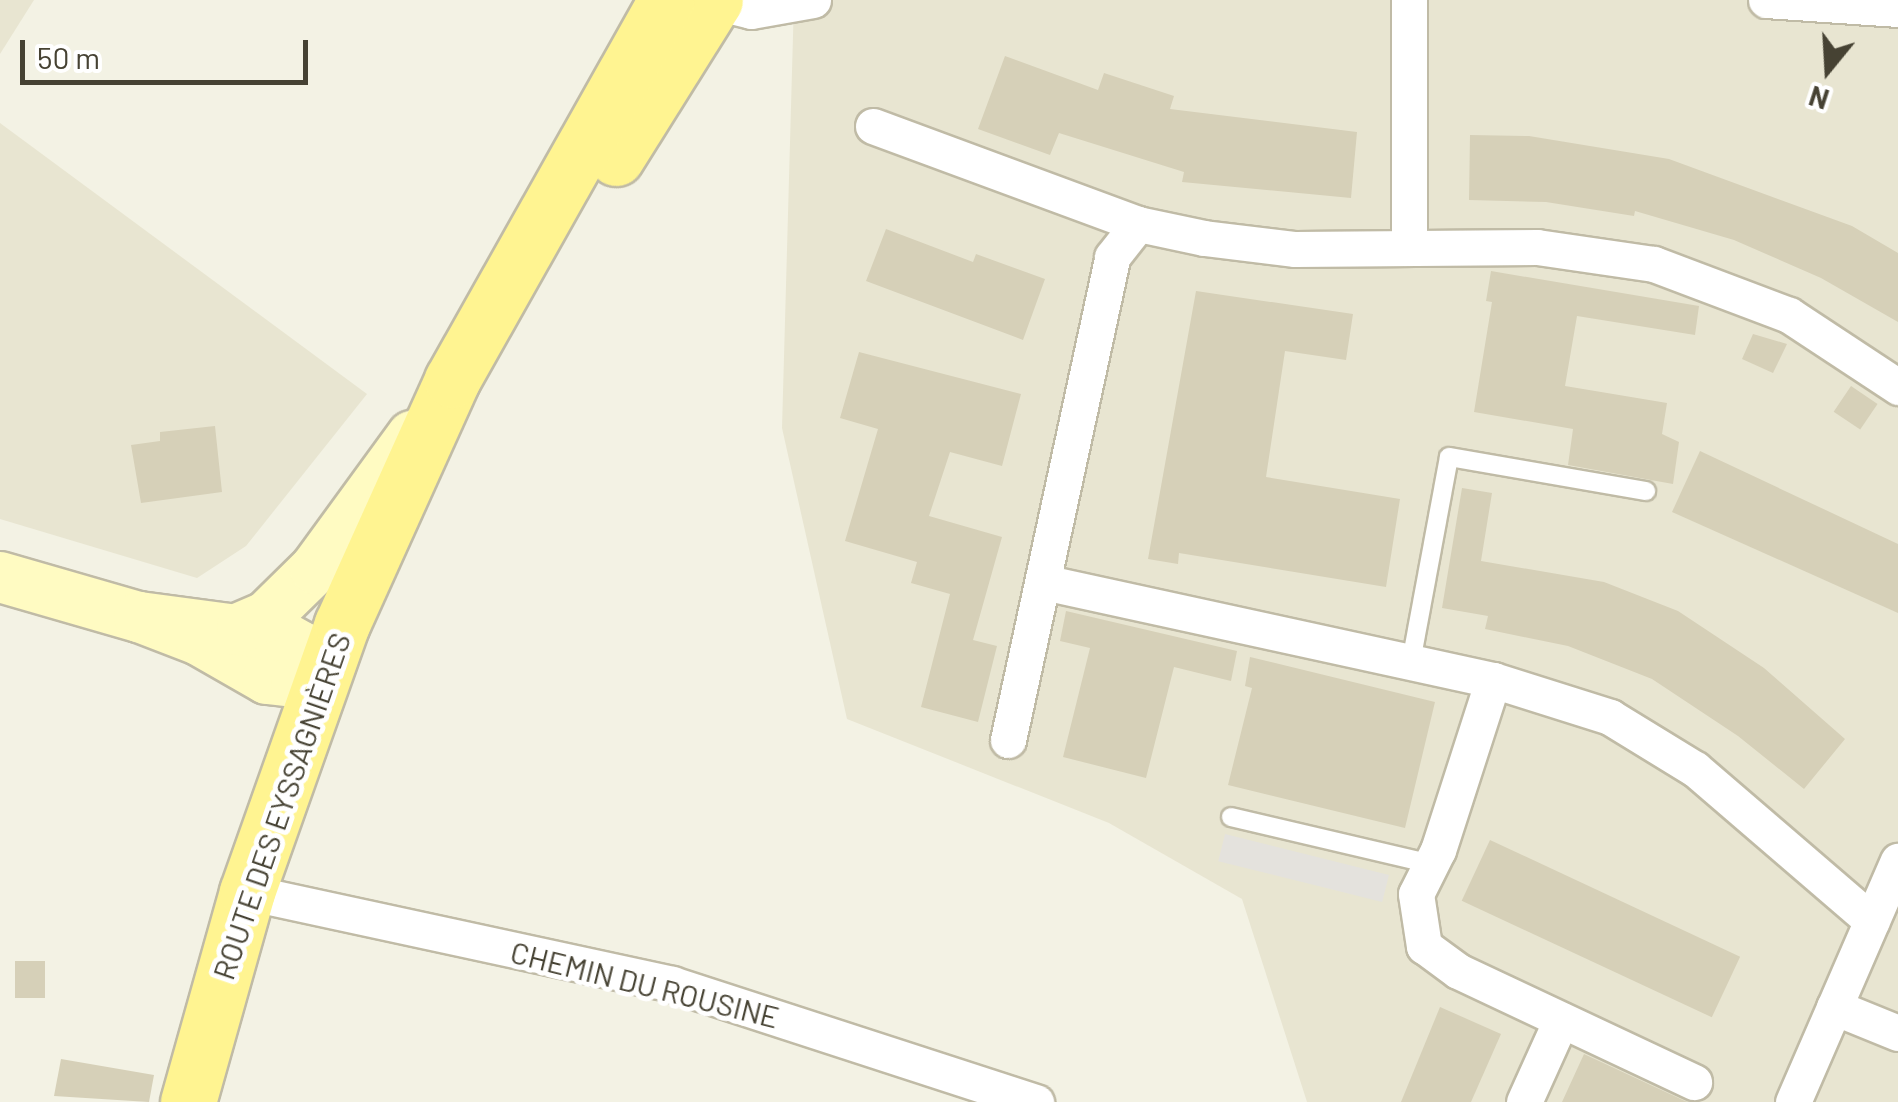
<!DOCTYPE html>
<html>
<head>
<meta charset="utf-8">
<style>
	body { margin:0 }
	#map { position:relative; width:1898px; height:1102px; overflow:hidden; background:#f3f2e4; font-family:Barlow,sans-serif }
	div>[style] { position:absolute }
	.residential>* { inset:0; background:#e8e5d1 }
	.parking>* { inset:0; background:#e4e2dd; transform-origin:0 0 }
	.building>* { inset:0; background:#d6d0b8; transform-origin:0 0 }
	.roads { filter:drop-shadow(2px 0 #c0bba6) drop-shadow(-2px 0 #c0bba6) drop-shadow(0 2px #c0bba6) drop-shadow(0 -2px #c0bba6) }
	.service>* { height:18px; margin:-9px; padding:0 9px; transform-origin:9px; border-radius:9px; background:#fff }
	.minor>* { height:35px; margin:-17.5px; padding:0 17.5px; transform-origin:17.5px; border-radius:17.5px; background:#fff }
	.secondary>* { height:50px; margin:-25px; padding:0 25px; transform-origin:25px; border-radius:25px; background:#fffbc2 }
	.primary>* { height:55px; margin:-27.5px; padding:0 27.5px; transform-origin:27.5px; border-radius:27.5px; background:#fff491 }
	span { translate:-50% -50%; white-space:nowrap; text-align:center; line-height:1.15; -webkit-text-stroke:10px #fff; paint-order:stroke }
	.street-label { font-size:30px; color:#464233 }
	.north { position:absolute; left:1778px; top:20px; width:100px; height:100px; -webkit-text-stroke:8px #fff; paint-order:stroke; rotate:198deg; font-size:28px; font-weight:700; line-height:40px; text-align:center; color:#464233 }
	.north::after { content:''; display:block; margin:auto; width:35px; height:45px; background:#464233; clip-path:polygon(50% 0,100% 100%,50% 72%,0 100%) }
	.scale { position:absolute; left:20px; top:40px; width:288px; height:45px; box-sizing:border-box; border:5px solid #464233; border-top:0; padding-left:12px; font-size:30px; line-height:35px; white-space:nowrap; color:#464233; -webkit-text-stroke:8px #fff; paint-order:stroke }
</style>
</head>
<body>
<div id="map">
	<div class="residential">
		<div style="clip-path:polygon(0 0,34px 0,0 54px)"></div>
		<div style="clip-path:polygon(794px 0,1898px 0,1898px 1102px,1307px 1102px,1242px 899px,1109px 823px,847px 719px,782px 428px)"></div>
		<div style="clip-path:polygon(0 123px,367px 394px,246px 546px,197px 578px,0 519px)"></div>
	</div>
	<div class="parking">
		<div style="left:1225px;top:834px;width:169px;height:28px;rotate:14deg"></div>
	</div>
	<div class="building">
		<div style="clip-path:polygon(1005px 56px,1098px 90px,1104px 73px,1174px 96px,1170px 109px,1357px 132px,1351px 198px,1182px 182px,1184px 172px,1059px 133px,1050px 155px,978px 129px)"></div>
		<div style="clip-path:polygon(1470px 135px,1529px 136px,1669px 159px,1852px 226px,1898px 253px,1898px 322px,1821px 278px,1734px 240px,1635px 211px,1634px 216px,1546px 202px,1469px 200px)"></div>
		<div style="clip-path:polygon(886px 229px,973px 262px,976px 254px,1045px 279px,1023px 340px,866px 281px)"></div>
		<div style="clip-path:polygon(1491px 271px,1699px 306px,1695px 335px,1577px 316px,1565px 386px,1667px 403px,1662px 434px,1679px 442px,1673px 484px,1568px 465px,1573px 429px,1474px 412px,1492px 302px,1486px 301px)"></div>
		<div style="clip-path:polygon(1196px 291px,1353px 314px,1346px 360px,1285px 351px,1266px 477px,1400px 499px,1386px 587px,1179px 553px,1178px 564px,1148px 559px)"></div>
		<div style="clip-path:polygon(1753px 334px,1787px 344px,1773px 373px,1742px 359px)"></div>
		<div style="clip-path:polygon(859px 352px,1021px 394px,1002px 466px,950px 452px,929px 516px,1002px 537px,973px 640px,997px 646px,978px 722px,921px 707px,950px 594px,911px 583px,917px 562px,845px 541px,878px 429px,840px 418px)"></div>
		<div style="left:1851px;top:386px;width:32px;height:31px;rotate:34deg"></div>
		<div style="clip-path:polygon(215px 426px,222px 492px,141px 503px,131px 445px,160px 441px,160px 432px)"></div>
		<div style="clip-path:polygon(1700px 451px,1898px 544px,1898px 613px,1672px 512px)"></div>
		<div style="clip-path:polygon(1462px 488px,1492px 493px,1481px 561px,1604px 582px,1678px 611px,1764px 668px,1845px 739px,1804px 789px,1738px 736px,1652px 679px,1568px 646px,1485px 629px,1488px 616px,1442px 608px)"></div>
		<div style="clip-path:polygon(1066px 611px,1237px 651px,1231px 681px,1174px 667px,1146px 778px,1063px 757px,1090px 648px,1060px 641px)"></div>
		<div style="clip-path:polygon(1250px 657px,1435px 702px,1405px 828px,1228px 785px,1252px 688px,1245px 686px)"></div>
		<div style="left:1490px;top:840px;width:276px;height:67px;rotate:25deg"></div>
		<div style="left:15px;top:961px;width:30px;height:37px"></div>
		<div style="clip-path:polygon(1440px 1007px,1501px 1034px,1471px 1102px,1401px 1102px)"></div>
		<div style="clip-path:polygon(1584px 1054px,1685px 1101px,1689px 1102px,1562px 1102px)"></div>
		<div style="clip-path:polygon(61px 1059px,154px 1075px,149px 1102px,54px 1096px)"></div>
	</div>
	<div class="roads">
		<div class="service">
			<div style="left:1411px;top:662px;width:208px;rotate:-79.5deg"></div>
			<div style="left:1449px;top:457px;width:200px;rotate:9.8deg"></div>
			<div style="left:1231px;top:817px;width:205px;rotate:13.2deg"></div>
		</div>
		<div class="minor">
			<div style="left:707px;top:0;width:45px;rotate:14deg"></div>
			<div style="left:751px;top:11px;width:63px;rotate:-10.1deg"></div>
			<div style="left:1766px;top:0;width:132px;rotate:3.9deg"></div>
			<div style="left:873px;top:126px;width:283px;rotate:20.3deg"></div>
			<div style="left:1138px;top:224px;width:67px;rotate:12deg"></div>
			<div style="left:1204px;top:238px;width:92px;rotate:6.9deg"></div>
			<div style="left:1295px;top:249px;width:242px;rotate:-0.5deg"></div>
			<div style="left:1537px;top:247px;width:118px;rotate:8.3deg"></div>
			<div style="left:1654px;top:264px;width:144px;rotate:20.7deg"></div>
			<div style="left:1789px;top:315px;width:131px;rotate:33.4deg"></div>
			<div style="left:1409px;top:248px;width:248px;rotate:-90deg"></div>
			<div style="left:1043px;top:582px;width:461px;rotate:12.3deg"></div>
			<div style="left:1493px;top:680px;width:123px;rotate:17.5deg"></div>
			<div style="left:1610px;top:717px;width:100px;rotate:31.5deg"></div>
			<div style="left:1695px;top:769px;width:233px;rotate:40.7deg"></div>
			<div style="left:1493px;top:680px;width:179px;rotate:107.9deg"></div>
			<div style="left:1438px;top:850px;width:49px;rotate:116.6deg"></div>
			<div style="left:1416px;top:894px;width:53px;rotate:81.3deg"></div>
			<div style="left:1424px;top:946px;width:42px;rotate:36.3deg"></div>
			<div style="left:1458px;top:971px;width:261px;rotate:25.2deg"></div>
			<div style="left:1008px;top:740px;width:494px;rotate:-77.8deg"></div>
			<div style="left:1112px;top:257px;width:42px;rotate:-51.8deg"></div>
			<div style="left:247px;top:892px;width:435px;rotate:12.2deg"></div>
			<div style="left:672px;top:984px;width:383px;rotate:18deg"></div>
			<div style="left:1834px;top:1007px;width:69px;rotate:22.1deg"></div>
			<div style="left:1524px;top:1102px;width:90px;rotate:-65.7deg"></div>
			<div style="left:1793px;top:1102px;width:263px;rotate:-66.5deg"></div>
		</div>
		<div class="secondary">
			<div style="left:0;top:577px;width:145px;rotate:16.1deg"></div>
			<div style="left:139px;top:617px;width:64px;rotate:21deg"></div>
			<div style="left:199px;top:640px;width:78px;rotate:29.8deg"></div>
			<div style="left:267px;top:679px;width:29px;rotate:6deg"></div>
			<div style="left:296px;top:682px;width:27px;rotate:-17deg"></div>
			<div style="left:322px;top:674px;width:34px;rotate:-127deg"></div>
			<div style="left:302px;top:647px;width:23px;rotate:-151deg"></div>
			<div style="left:282px;top:636px;width:144px;rotate:-172.4deg"></div>
			<div style="left:242px;top:627px;width:26px;rotate:-23deg"></div>
			<div style="left:266px;top:617px;width:69px;rotate:-44.4deg"></div>
			<div style="left:315px;top:569px;width:165px;rotate:-53.9deg"></div>
		</div>
		<div class="primary">
			<div style="left:616px;top:158px;width:186px;rotate:-57.9deg"></div>
			<div style="left:188px;top:1102px;width:218px;rotate:-74.3deg"></div>
			<div style="left:247px;top:892px;width:284px;rotate:-70.5deg"></div>
			<div style="left:342px;top:624px;width:268px;rotate:-65.7deg"></div>
			<div style="left:452px;top:380px;width:436px;rotate:-60.6deg"></div>
		</div>
	</div>
	<div class="street-label">
		<span style="left:281px;top:806px;rotate:-71deg">ROUTE DES EYSSAGNIÈRES</span>
		<span style="left:645px;top:984px;rotate:14deg">CHEMIN DU ROUSINE</span>
	</div>
	<div class="north">N</div>
	<div class="scale">50 m</div>
</div>
</body>
</html>
